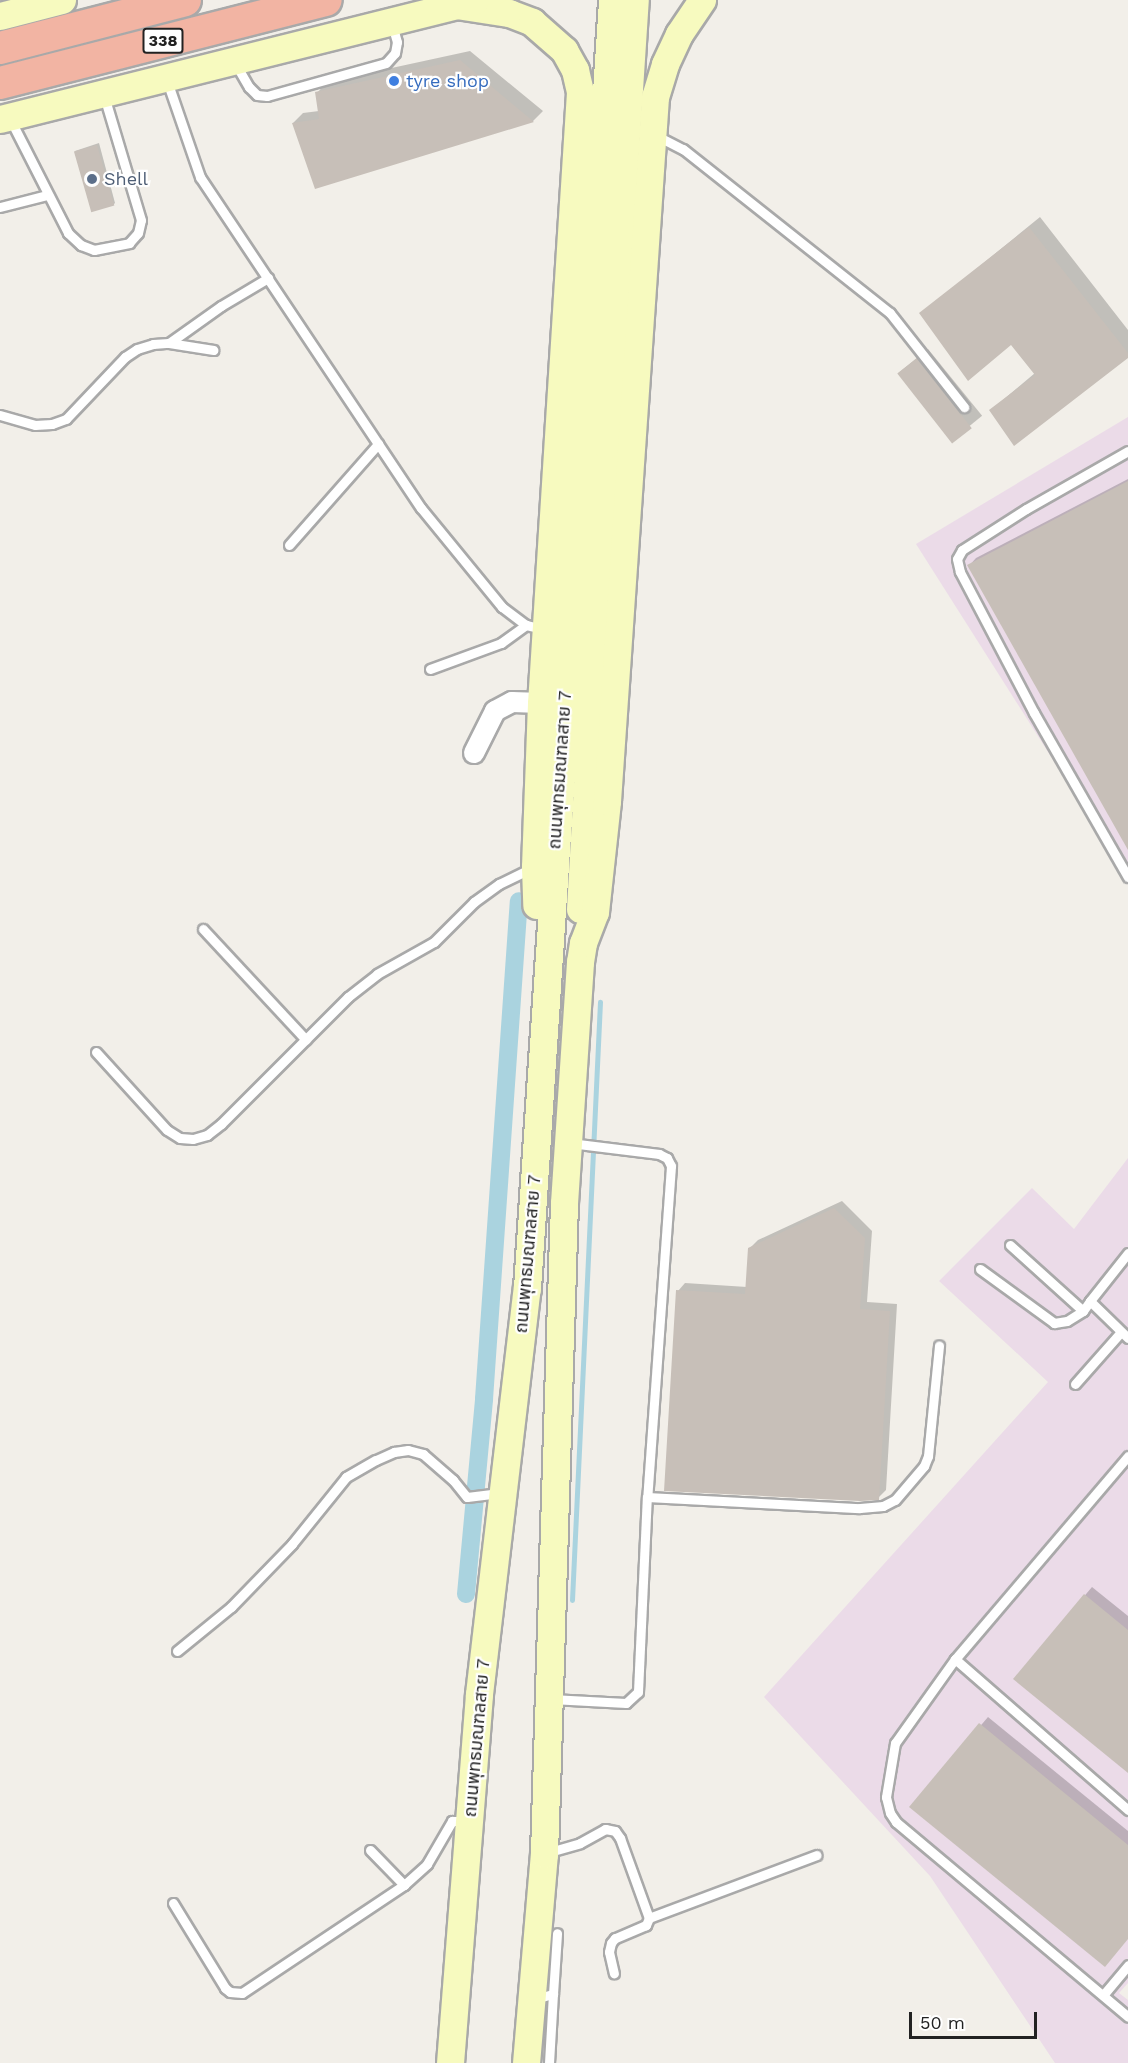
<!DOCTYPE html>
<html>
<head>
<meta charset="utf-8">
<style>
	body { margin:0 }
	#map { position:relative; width:1128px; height:2063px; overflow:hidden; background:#f2efe9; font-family:"Work Sans","Noto Sans Thai",sans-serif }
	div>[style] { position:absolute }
	.industrial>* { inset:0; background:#ebdbe8 }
	.shadow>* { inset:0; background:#0003; transform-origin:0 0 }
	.stream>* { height:5px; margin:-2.5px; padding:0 2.5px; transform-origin:2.5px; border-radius:2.5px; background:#aad3df }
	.canal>* { height:18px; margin:-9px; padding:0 9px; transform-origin:9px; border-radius:9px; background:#aad3df }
	.building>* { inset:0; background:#c7bfb8; transform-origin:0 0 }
	.roads { filter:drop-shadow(2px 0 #a9a9a9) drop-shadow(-2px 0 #a9a9a9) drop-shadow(0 2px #a9a9a9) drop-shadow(0 -2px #a9a9a9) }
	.service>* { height:9px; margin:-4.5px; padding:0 4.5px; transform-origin:4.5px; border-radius:4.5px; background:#fff }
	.minor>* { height:20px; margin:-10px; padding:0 10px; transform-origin:10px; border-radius:10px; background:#fff }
	.secondary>* { height:27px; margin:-13.5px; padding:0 13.5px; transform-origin:13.5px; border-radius:13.5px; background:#f7fabf }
	.trunk>* { height:32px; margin:-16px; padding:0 16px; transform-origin:16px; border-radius:16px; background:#f2b4a3 }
	.dots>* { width:16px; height:16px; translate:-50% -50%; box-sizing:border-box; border:3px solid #fff; border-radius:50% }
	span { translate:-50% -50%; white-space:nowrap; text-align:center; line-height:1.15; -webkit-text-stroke:4.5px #fff; paint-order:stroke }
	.shield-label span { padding:2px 4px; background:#fff; border:2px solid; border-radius:4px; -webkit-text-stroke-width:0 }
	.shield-label { font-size:16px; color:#222; font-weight:700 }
	.shop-label { font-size:18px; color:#366cbe }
	.left { translate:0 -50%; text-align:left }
	.service-label { font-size:18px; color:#4e5e75 }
	.street-label { font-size:18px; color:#222 }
	.scale { position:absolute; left:909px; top:2012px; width:128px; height:27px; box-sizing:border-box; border:3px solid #222; border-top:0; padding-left:8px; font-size:18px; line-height:21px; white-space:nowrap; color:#222; -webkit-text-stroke:4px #fff; paint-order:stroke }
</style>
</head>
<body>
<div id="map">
	<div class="industrial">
		<div style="clip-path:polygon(1128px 417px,1128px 878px,916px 544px)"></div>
		<div style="clip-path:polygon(1128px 1158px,1128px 1983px,1119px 1993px,1128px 2000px,1128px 2063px,1055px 2063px,930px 1876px,764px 1697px,1048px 1382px,939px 1281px,1032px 1188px,1074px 1229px)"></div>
	</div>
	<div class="shadow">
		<div style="clip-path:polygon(470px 51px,543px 111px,533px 121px,316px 187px,293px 123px,303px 113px,319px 111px,317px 93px,327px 82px)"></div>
		<div style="clip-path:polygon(99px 143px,115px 203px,113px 205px,75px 151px)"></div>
		<div style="clip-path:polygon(1040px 217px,1128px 330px,1128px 356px,991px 410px,1035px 373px,1011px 342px,921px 314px)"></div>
		<div style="left:928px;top:349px;width:86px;height:38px;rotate:51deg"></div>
		<div style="clip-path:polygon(1128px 479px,1128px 847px,969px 566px,976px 558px)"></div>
		<div style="clip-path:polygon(842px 1201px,872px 1231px,867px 1302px,897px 1304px,886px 1490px,878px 1498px,678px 1291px,685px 1283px,747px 1287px,750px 1248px,758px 1240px)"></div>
		<div style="clip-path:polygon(1092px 1587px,1128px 1616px,1128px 1771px,1015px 1678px)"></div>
		<div style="clip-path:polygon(988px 1717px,1128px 1831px,1128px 1939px,911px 1807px)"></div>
	</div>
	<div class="stream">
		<div style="left:572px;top:1600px;width:599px;rotate:-87.32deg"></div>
	</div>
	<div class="canal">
		<div style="left:466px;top:1594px;width:196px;rotate:-84.7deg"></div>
		<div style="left:484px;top:1399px;width:499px;rotate:-86deg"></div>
	</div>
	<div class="building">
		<div style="clip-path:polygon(460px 60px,534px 122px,315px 189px,292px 123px,319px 119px,315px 92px)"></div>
		<div style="left:97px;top:145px;width:63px;height:24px;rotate:74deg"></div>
		<div style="clip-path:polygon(1029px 227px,1128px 353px,1128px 358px,1014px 446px,989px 410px,1035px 375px,1011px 345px,968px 381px,919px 313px)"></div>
		<div style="left:917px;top:358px;width:89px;height:25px;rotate:52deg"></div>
		<div style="clip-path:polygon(1128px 481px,1128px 850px,967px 565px)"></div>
		<div style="clip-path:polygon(834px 1208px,865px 1238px,860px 1309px,890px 1311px,879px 1500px,860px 1501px,664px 1491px,676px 1290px,745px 1294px,748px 1248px)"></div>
		<div style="clip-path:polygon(1084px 1594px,1128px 1630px,1128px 1773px,1013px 1679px)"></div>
		<div style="clip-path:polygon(979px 1723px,1128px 1845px,1128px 1939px,1105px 1967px,909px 1807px)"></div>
	</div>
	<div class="roads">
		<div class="service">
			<div style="left:235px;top:63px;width:28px;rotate:60deg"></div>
			<div style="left:249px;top:87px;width:11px;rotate:45deg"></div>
			<div style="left:257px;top:95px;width:10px;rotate:6deg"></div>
			<div style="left:267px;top:96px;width:123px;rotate:-15.5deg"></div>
			<div style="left:386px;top:63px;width:13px;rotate:-48deg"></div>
			<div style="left:395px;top:53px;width:11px;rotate:-80deg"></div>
			<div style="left:397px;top:42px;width:19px;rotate:-106deg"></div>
			<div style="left:167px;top:81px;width:102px;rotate:71deg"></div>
			<div style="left:200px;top:177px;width:398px;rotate:56.3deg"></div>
			<div style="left:421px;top:508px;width:128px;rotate:50.7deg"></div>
			<div style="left:502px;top:607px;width:30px;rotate:37deg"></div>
			<div style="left:526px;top:625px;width:18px;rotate:13deg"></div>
			<div style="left:10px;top:119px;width:128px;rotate:63deg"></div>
			<div style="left:68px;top:233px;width:18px;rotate:43deg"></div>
			<div style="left:81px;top:245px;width:14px;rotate:21deg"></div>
			<div style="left:94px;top:250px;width:36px;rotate:-11deg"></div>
			<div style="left:129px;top:243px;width:13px;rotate:-48deg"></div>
			<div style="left:138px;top:233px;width:13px;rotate:-77deg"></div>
			<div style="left:141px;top:220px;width:129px;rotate:-106.6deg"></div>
			<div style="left:657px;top:136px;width:29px;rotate:27deg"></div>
			<div style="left:683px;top:149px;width:264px;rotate:38.4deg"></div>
			<div style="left:890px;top:313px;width:120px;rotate:51.8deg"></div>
			<div style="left:0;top:207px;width:49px;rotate:-14.3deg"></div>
			<div style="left:169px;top:343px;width:64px;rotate:-35.4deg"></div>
			<div style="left:221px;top:306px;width:55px;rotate:-30.8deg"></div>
			<div style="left:0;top:415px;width:36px;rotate:16deg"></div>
			<div style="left:35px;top:425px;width:17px;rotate:-3deg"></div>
			<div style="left:52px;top:424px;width:15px;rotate:-20deg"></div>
			<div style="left:66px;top:419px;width:86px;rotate:-46.4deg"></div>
			<div style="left:125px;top:357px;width:14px;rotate:-34deg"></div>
			<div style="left:137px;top:349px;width:17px;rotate:-17deg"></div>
			<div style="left:153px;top:344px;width:16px;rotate:-4deg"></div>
			<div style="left:169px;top:343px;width:45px;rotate:9deg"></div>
			<div style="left:1128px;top:451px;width:117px;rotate:150.4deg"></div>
			<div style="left:1026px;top:509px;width:76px;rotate:147.4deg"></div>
			<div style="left:962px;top:550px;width:10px;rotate:119deg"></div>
			<div style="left:957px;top:559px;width:13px;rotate:77deg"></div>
			<div style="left:960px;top:572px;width:159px;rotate:62.3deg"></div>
			<div style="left:1034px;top:713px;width:189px;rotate:60.2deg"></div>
			<div style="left:289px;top:545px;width:135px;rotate:-48.6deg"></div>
			<div style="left:430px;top:669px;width:76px;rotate:-20.1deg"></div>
			<div style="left:501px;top:643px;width:31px;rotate:-36deg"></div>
			<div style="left:203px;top:929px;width:151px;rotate:47.1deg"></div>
			<div style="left:96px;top:1052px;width:105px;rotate:47.7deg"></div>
			<div style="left:167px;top:1130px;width:15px;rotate:32deg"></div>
			<div style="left:180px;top:1138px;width:13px;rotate:4deg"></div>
			<div style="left:193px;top:1139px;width:15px;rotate:-16deg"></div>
			<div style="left:207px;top:1135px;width:18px;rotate:-38deg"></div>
			<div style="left:221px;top:1124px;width:180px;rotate:-45deg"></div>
			<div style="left:348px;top:997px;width:37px;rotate:-38deg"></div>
			<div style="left:377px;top:974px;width:65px;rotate:-29.3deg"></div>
			<div style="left:434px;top:942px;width:57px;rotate:-45deg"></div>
			<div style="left:474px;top:902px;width:31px;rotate:-36deg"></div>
			<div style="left:499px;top:884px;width:34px;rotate:-26deg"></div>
			<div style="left:570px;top:1143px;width:90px;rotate:7deg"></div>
			<div style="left:659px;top:1154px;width:9px;rotate:27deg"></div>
			<div style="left:667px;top:1158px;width:9px;rotate:63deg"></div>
			<div style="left:671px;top:1166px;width:332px;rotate:94.1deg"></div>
			<div style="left:1010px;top:1245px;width:98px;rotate:42.1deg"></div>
			<div style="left:1128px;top:1253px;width:61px;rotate:128.4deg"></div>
			<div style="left:1090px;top:1301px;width:53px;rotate:44.2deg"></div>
			<div style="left:980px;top:1269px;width:92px;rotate:36.1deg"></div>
			<div style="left:1054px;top:1323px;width:13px;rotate:-9deg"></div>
			<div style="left:1067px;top:1321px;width:19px;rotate:-32deg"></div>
			<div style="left:1083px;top:1311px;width:12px;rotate:-55deg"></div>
			<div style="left:1075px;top:1384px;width:69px;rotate:-48.5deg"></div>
			<div style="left:1128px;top:1456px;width:267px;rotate:130.4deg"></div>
			<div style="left:955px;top:1659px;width:103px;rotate:125.5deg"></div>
			<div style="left:895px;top:1743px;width:55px;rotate:99.5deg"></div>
			<div style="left:886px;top:1797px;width:16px;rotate:76deg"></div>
			<div style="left:890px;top:1813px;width:11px;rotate:56deg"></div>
			<div style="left:896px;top:1822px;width:303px;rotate:40deg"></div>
			<div style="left:177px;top:1651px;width:70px;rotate:-39.2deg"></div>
			<div style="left:231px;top:1607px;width:88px;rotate:-45.9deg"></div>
			<div style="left:292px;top:1544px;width:86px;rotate:-51.1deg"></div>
			<div style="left:346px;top:1477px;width:34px;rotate:-30deg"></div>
			<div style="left:376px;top:1460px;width:20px;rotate:-24deg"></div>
			<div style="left:394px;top:1452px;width:14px;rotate:-8deg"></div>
			<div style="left:408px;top:1450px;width:16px;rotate:15deg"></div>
			<div style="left:423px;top:1454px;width:40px;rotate:41deg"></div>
			<div style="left:453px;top:1480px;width:22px;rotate:51deg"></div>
			<div style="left:467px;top:1497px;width:33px;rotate:-7deg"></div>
			<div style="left:955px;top:1659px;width:230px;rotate:41.1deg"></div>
			<div style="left:551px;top:1699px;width:75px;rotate:3.1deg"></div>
			<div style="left:626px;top:1703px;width:16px;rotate:-43deg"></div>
			<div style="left:638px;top:1692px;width:195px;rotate:-87.4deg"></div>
			<div style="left:647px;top:1497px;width:213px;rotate:3deg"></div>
			<div style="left:860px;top:1508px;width:23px;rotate:-5deg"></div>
			<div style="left:883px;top:1506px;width:13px;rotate:-27deg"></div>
			<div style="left:895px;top:1500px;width:45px;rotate:-49.5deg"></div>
			<div style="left:924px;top:1466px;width:11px;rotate:-68deg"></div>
			<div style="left:928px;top:1456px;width:111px;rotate:-84.3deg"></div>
			<div style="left:370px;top:1850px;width:49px;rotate:45.8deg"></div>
			<div style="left:546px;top:1853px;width:35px;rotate:-16deg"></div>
			<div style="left:580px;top:1843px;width:29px;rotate:-29deg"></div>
			<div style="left:605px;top:1829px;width:10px;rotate:11deg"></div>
			<div style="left:615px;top:1831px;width:9px;rotate:54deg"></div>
			<div style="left:620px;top:1838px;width:85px;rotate:70.1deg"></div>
			<div style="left:649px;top:1918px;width:8px;rotate:113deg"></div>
			<div style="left:646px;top:1925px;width:34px;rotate:157deg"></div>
			<div style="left:615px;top:1938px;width:6px;rotate:129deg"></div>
			<div style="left:611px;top:1943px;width:9px;rotate:103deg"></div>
			<div style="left:609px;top:1952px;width:22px;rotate:77deg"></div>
			<div style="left:173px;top:1903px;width:100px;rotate:58.5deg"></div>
			<div style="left:225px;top:1988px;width:6px;rotate:39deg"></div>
			<div style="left:230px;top:1992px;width:12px;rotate:5deg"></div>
			<div style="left:242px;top:1993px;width:195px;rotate:-33.7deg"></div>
			<div style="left:404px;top:1885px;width:31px;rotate:-42deg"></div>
			<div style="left:427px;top:1864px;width:50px;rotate:-59.8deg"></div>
			<div style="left:452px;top:1821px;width:15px"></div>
			<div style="left:649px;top:1918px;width:179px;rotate:-20.6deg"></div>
			<div style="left:1104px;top:1994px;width:38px;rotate:-50deg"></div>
			<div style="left:535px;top:1999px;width:19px;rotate:-16deg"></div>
			<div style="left:553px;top:1994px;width:61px;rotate:-86.2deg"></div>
			<div style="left:549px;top:2063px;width:69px;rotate:-86.7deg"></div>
		</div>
		<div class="minor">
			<div style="left:474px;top:753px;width:47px;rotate:-63.4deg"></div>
			<div style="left:495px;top:711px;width:19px;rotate:-28deg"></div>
			<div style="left:512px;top:702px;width:29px;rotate:2deg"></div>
		</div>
		<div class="secondary">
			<div style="left:456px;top:5px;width:54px;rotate:8.6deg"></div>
			<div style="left:509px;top:13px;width:25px;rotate:21deg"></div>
			<div style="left:532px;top:22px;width:43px;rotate:41.2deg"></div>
			<div style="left:564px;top:50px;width:23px;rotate:61deg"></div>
			<div style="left:575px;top:70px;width:23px;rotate:77deg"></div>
			<div style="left:580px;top:92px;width:612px;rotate:93.65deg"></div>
			<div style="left:541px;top:703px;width:164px;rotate:92.1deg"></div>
			<div style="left:535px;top:867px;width:38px;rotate:88deg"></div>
			<div style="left:0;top:16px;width:64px;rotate:-14.5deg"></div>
			<div style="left:0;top:119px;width:489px;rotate:-14deg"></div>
			<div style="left:580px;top:909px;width:465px;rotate:-86.8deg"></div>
			<div style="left:606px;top:445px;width:446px;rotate:-86.3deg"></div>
			<div style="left:450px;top:2063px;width:370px;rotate:-85.5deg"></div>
			<div style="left:479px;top:1694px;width:409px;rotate:-83.3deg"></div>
			<div style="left:527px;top:1288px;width:1291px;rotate:-86.22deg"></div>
			<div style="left:526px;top:2063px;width:210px;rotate:-85.1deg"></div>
			<div style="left:544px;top:1854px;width:651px;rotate:-88.24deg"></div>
			<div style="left:564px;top:1203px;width:242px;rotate:-86.2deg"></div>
			<div style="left:580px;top:962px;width:19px;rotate:-81deg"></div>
			<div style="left:583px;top:943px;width:33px;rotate:-69deg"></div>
			<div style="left:595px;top:912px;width:112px;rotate:-83.8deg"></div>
			<div style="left:607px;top:801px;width:706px;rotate:-86.1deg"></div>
			<div style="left:655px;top:97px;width:34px;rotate:-73deg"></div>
			<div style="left:665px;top:64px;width:33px;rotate:-65deg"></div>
			<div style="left:679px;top:34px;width:41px;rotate:-55.9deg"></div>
		</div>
		<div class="trunk">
			<div style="left:0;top:48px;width:191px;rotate:-14.5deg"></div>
			<div style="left:0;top:83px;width:336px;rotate:-14.3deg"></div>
		</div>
	</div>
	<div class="dots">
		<div style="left:394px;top:81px;background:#3f7fe0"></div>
		<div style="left:92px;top:179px;background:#5c6f8a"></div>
	</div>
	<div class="shield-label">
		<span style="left:163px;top:41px">338</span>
	</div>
	<div class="shop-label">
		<span class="left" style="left:406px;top:81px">tyre shop</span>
	</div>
	<div class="service-label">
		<span class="left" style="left:104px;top:179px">Shell</span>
	</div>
	<div class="street-label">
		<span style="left:560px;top:770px;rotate:-86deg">ถนนพุทธมณฑลสาย 7</span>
		<span style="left:528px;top:1254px;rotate:-85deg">ถนนพุทธมณฑลสาย 7</span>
		<span style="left:477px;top:1738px;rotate:-85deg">ถนนพุทธมณฑลสาย 7</span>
	</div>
	<div class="scale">50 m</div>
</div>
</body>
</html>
